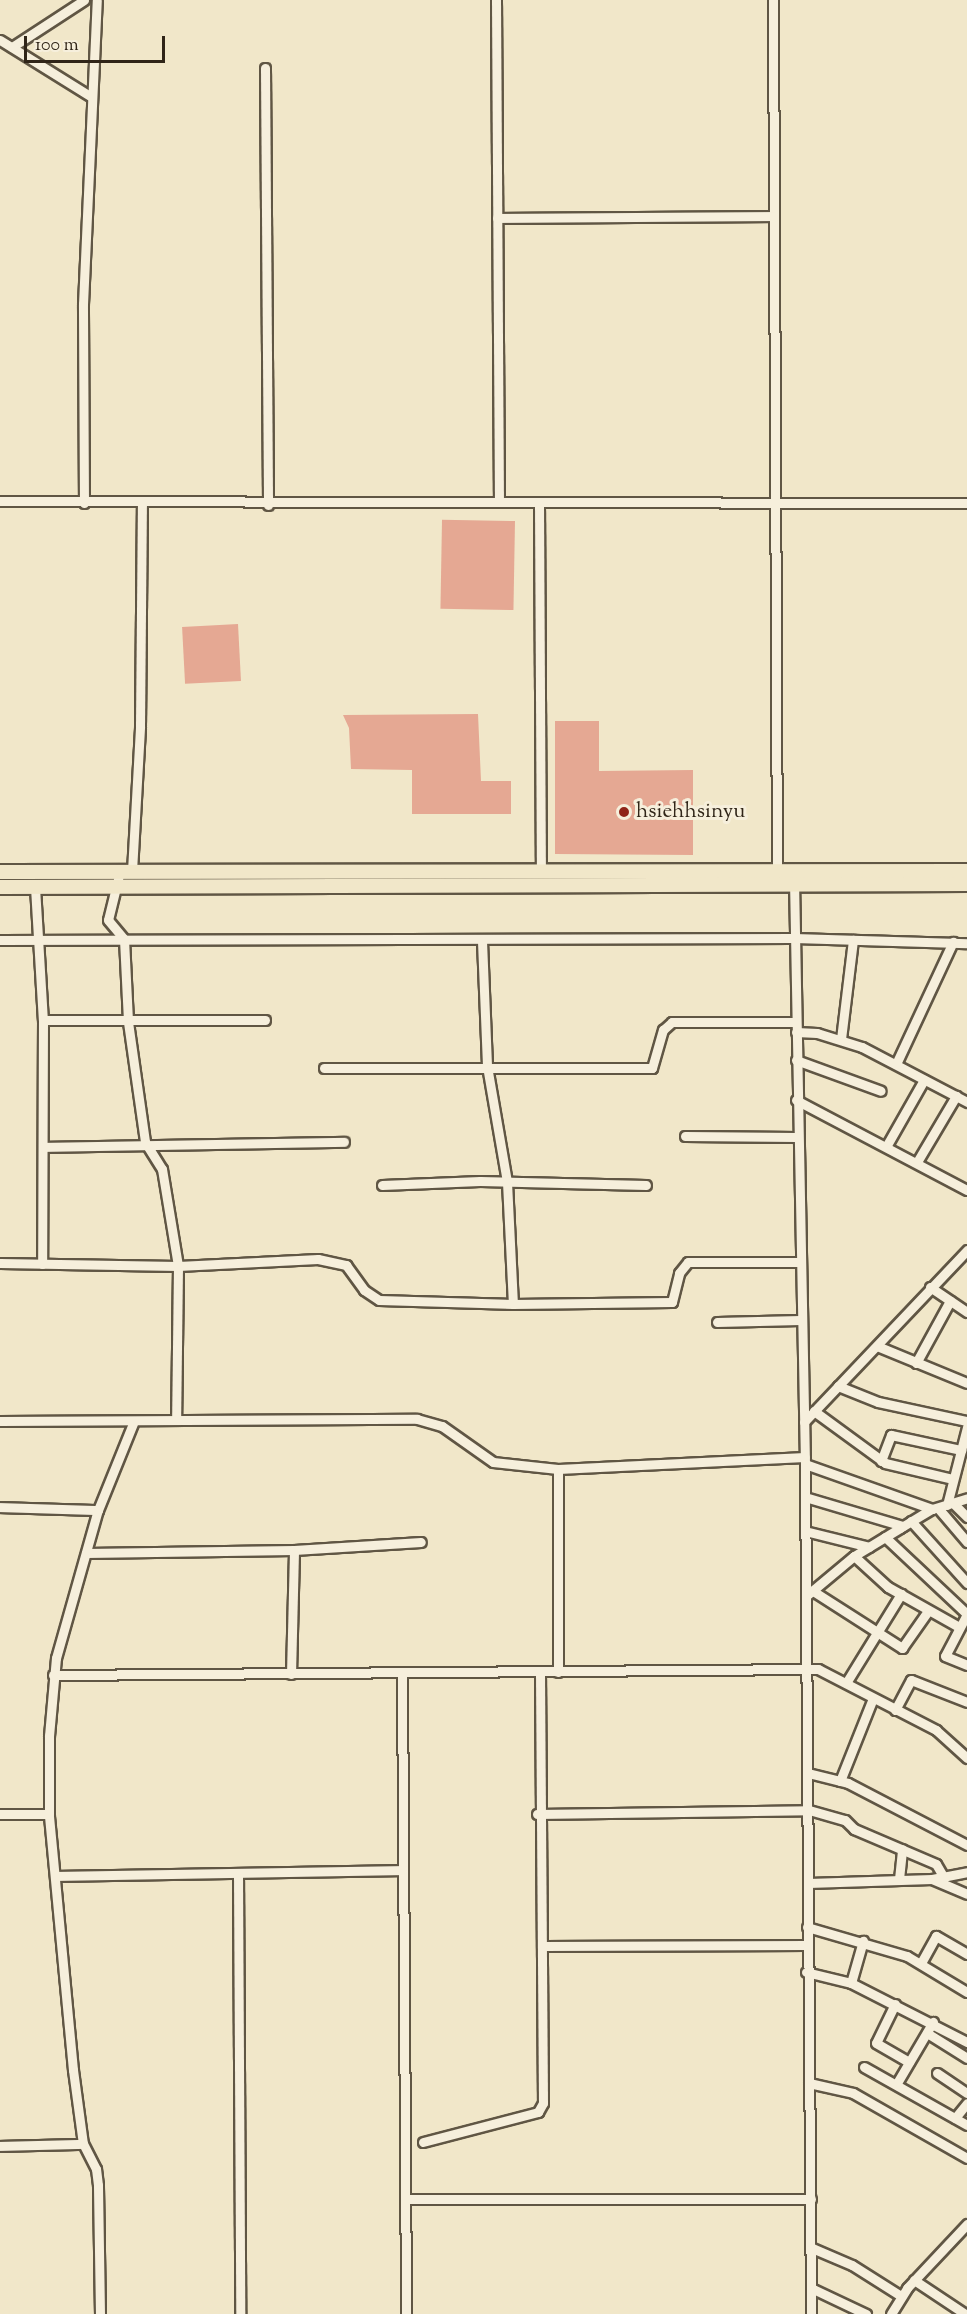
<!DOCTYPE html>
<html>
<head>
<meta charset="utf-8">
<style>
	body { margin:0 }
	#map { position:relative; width:967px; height:2314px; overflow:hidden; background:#f1e7c9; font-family:"Sorts Mill Goudy",serif }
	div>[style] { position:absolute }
	.building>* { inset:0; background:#e5a893; transform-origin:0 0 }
	.roads { filter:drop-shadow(2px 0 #605644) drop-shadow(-2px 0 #605644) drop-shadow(0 2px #605644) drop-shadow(0 -2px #605644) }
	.street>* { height:9px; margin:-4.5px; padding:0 4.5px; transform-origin:4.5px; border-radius:4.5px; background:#f6efdc }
	.primary>* { height:14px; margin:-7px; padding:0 7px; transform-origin:7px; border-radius:7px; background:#f1e7c9 }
	.dots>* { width:16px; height:16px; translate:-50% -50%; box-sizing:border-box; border:3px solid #f6efdc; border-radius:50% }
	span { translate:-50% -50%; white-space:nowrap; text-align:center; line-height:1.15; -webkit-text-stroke:6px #f6efdc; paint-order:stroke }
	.poi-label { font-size:21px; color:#302518 }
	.left { translate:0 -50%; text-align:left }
	.scale { position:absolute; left:24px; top:36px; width:141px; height:27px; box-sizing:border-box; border:3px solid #302518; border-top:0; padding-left:8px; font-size:18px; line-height:21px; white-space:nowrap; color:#302518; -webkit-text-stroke:4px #f6efdc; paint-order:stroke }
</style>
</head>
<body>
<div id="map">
	<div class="building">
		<div style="left:515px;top:521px;width:89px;height:73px;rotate:91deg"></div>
		<div style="left:238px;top:624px;width:57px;height:56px;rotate:87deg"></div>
		<div style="clip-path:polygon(478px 714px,481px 781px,511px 781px,511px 814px,412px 814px,412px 770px,351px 769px,349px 728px,343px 715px)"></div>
		<div style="clip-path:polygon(555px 721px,599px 721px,599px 771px,693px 770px,693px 855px,555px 854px)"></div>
	</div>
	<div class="roads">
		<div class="street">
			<div style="left:496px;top:0;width:502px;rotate:89.66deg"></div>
			<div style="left:773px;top:0;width:873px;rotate:89.74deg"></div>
			<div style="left:0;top:40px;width:106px;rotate:31.9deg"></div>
			<div style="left:12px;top:47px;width:86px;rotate:-33.1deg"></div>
			<div style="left:265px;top:68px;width:437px;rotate:89.6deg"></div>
			<div style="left:497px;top:218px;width:277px;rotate:-0.4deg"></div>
			<div style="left:0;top:501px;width:967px;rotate:0.12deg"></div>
			<div style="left:84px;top:503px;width:199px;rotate:-90.3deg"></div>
			<div style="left:83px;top:304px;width:304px;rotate:-87.4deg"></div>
			<div style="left:539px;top:503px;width:368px;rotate:89.7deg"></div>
			<div style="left:120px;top:871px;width:50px;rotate:103.8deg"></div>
			<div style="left:108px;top:920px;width:25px;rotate:50deg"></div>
			<div style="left:124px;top:939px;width:83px;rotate:87.2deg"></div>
			<div style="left:128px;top:1022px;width:121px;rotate:81.9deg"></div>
			<div style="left:145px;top:1142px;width:32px;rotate:58deg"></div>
			<div style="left:162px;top:1169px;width:98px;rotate:80.6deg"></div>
			<div style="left:178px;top:1266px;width:153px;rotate:90.7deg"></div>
			<div style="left:132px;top:871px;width:145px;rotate:-86.8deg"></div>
			<div style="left:140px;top:726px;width:222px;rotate:-89.5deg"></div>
			<div style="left:794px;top:880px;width:584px;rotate:88.92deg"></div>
			<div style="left:805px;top:1464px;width:850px;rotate:89.6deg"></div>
			<div style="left:35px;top:887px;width:133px;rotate:86.6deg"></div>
			<div style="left:43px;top:1020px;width:244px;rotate:90.2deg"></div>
			<div style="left:0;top:940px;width:794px;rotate:-0.14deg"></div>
			<div style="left:794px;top:938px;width:173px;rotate:1.7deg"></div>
			<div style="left:482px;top:941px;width:125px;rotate:87.7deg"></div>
			<div style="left:487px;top:1066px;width:118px;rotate:80.2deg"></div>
			<div style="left:507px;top:1182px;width:122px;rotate:87.2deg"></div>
			<div style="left:43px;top:1020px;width:222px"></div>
			<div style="left:796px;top:1032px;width:21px;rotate:3deg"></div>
			<div style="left:817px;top:1033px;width:47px;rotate:17.3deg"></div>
			<div style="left:862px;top:1047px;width:119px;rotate:27.6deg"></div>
			<div style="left:841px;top:1039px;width:100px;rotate:-83.1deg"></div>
			<div style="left:796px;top:1060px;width:90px;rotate:20deg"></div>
			<div style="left:896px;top:1064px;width:135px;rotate:-65deg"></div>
			<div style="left:324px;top:1068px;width:328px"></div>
			<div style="left:652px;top:1068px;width:40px;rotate:-74deg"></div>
			<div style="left:663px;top:1030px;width:12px;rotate:-42deg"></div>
			<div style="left:672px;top:1022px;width:124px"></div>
			<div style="left:796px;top:1100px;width:193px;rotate:27.8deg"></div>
			<div style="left:685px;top:1136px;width:111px;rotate:0.5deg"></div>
			<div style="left:887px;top:1145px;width:75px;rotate:-60.4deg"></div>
			<div style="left:43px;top:1147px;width:301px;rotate:-1deg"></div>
			<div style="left:917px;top:1162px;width:77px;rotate:-59.4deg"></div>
			<div style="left:382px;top:1185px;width:98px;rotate:-2.3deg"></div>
			<div style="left:480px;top:1181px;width:166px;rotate:1.4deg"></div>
			<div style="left:0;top:1263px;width:178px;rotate:1deg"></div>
			<div style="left:178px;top:1266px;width:140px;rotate:-2.9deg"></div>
			<div style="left:318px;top:1259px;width:29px;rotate:12deg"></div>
			<div style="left:346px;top:1265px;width:31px;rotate:54deg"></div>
			<div style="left:364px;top:1290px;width:18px;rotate:34deg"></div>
			<div style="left:379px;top:1300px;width:134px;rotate:1.7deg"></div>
			<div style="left:513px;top:1304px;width:159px;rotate:-0.7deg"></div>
			<div style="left:672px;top:1302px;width:30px;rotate:-76deg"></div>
			<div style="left:679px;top:1273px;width:14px;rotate:-51deg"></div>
			<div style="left:688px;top:1262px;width:110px"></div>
			<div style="left:930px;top:1287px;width:45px;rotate:34deg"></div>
			<div style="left:717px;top:1322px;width:83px;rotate:-1.4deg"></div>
			<div style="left:877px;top:1346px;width:97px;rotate:22.3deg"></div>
			<div style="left:916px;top:1363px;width:71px;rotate:-61.3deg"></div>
			<div style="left:838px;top:1386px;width:43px;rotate:21.8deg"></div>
			<div style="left:878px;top:1402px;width:91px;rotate:12.1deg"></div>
			<div style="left:814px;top:1411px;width:88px;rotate:36.2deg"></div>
			<div style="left:885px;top:1463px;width:69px;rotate:13.4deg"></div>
			<div style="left:0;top:1421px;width:417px;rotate:-0.3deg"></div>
			<div style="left:417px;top:1419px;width:26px;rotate:16deg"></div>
			<div style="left:442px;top:1426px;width:62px;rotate:35.2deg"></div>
			<div style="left:493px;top:1462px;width:65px;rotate:6.1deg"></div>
			<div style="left:558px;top:1469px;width:247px;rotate:-2.8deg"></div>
			<div style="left:804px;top:1422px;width:237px;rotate:-46.5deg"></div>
			<div style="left:881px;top:1461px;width:28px;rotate:-69deg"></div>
			<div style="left:891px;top:1435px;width:72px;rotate:12.1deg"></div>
			<div style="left:805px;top:1464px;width:135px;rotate:19.5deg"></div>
			<div style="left:805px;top:1497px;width:102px;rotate:16.5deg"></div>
			<div style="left:953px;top:1503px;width:20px;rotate:45deg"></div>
			<div style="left:947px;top:1505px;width:81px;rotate:-75.6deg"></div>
			<div style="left:0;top:1507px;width:98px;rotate:1.8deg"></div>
			<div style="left:938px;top:1508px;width:45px;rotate:49.5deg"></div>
			<div style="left:911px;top:1521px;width:84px;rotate:47.9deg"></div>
			<div style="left:805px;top:1531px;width:66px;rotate:14deg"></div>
			<div style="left:885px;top:1537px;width:112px;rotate:43.2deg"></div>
			<div style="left:86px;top:1553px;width:208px;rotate:-0.8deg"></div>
			<div style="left:294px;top:1550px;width:127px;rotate:-3.6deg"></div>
			<div style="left:854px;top:1556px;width:46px;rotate:42.4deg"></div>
			<div style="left:888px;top:1587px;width:81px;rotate:29.4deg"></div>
			<div style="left:813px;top:1591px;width:106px;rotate:32.6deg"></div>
			<div style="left:902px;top:1648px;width:45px;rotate:-54.9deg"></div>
			<div style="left:806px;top:1596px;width:62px;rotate:-39.8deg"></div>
			<div style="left:854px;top:1556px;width:54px;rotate:-31.3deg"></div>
			<div style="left:900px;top:1528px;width:37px;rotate:-31deg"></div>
			<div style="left:932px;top:1509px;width:37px;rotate:-17deg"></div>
			<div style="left:967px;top:1614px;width:47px;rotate:117.6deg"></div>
			<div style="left:945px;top:1656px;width:24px;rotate:22deg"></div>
			<div style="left:558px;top:1672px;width:203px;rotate:-90deg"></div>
			<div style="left:402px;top:1673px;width:641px;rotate:89.64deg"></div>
			<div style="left:291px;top:1674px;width:124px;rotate:-88.6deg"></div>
			<div style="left:53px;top:1675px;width:765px;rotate:-0.45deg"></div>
			<div style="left:818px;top:1669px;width:133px;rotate:27.3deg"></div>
			<div style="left:936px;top:1730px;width:42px;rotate:42.1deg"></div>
			<div style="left:846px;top:1683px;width:105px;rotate:-58.3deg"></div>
			<div style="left:895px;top:1710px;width:34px;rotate:-62deg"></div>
			<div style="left:911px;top:1680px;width:60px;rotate:21.4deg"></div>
			<div style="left:808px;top:1773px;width:41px;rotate:14deg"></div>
			<div style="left:848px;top:1783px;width:134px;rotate:27.5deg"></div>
			<div style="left:840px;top:1781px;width:89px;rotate:-68.3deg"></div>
			<div style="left:0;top:1814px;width:49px"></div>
			<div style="left:537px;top:1814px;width:272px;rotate:-0.8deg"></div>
			<div style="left:809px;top:1810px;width:37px;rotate:16deg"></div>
			<div style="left:845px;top:1820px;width:13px;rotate:45deg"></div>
			<div style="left:854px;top:1829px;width:89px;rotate:23.1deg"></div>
			<div style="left:936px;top:1864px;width:16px;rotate:60deg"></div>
			<div style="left:238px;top:1873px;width:441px;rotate:89.7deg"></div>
			<div style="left:58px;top:1876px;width:344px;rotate:-1deg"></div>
			<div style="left:899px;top:1879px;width:30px;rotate:-84deg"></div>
			<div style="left:932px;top:1879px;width:38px;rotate:23deg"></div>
			<div style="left:808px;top:1883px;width:124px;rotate:-1.8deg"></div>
			<div style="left:932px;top:1879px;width:36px;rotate:-11deg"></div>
			<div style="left:807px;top:1927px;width:104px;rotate:16.2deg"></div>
			<div style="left:907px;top:1956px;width:70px;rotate:31deg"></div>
			<div style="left:543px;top:1946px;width:264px;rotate:-0.2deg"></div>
			<div style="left:921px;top:1963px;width:31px;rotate:-61deg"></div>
			<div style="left:936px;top:1936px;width:36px;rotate:30deg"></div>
			<div style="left:806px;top:1972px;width:46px;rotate:13.7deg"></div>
			<div style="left:851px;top:1983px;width:130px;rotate:27deg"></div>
			<div style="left:851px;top:1983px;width:44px;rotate:-74.1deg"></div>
			<div style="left:895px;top:2004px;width:43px;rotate:116deg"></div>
			<div style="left:876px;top:2043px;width:38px;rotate:30deg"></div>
			<div style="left:927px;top:2033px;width:47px;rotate:32deg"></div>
			<div style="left:864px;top:2067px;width:118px;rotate:29.4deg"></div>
			<div style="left:937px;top:2073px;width:36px;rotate:34deg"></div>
			<div style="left:809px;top:2083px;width:45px;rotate:12.8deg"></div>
			<div style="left:853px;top:2093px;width:131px;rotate:29.7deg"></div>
			<div style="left:897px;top:2083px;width:71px;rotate:-59.5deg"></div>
			<div style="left:955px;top:2118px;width:19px;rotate:-51deg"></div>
			<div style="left:423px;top:2142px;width:119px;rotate:-14.6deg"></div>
			<div style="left:538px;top:2112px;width:10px;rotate:-61deg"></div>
			<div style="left:543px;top:2103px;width:431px;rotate:-90.4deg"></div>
			<div style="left:0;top:2146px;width:83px;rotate:-1.4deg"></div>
			<div style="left:407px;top:2199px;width:404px"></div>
			<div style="left:812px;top:2248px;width:43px;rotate:23deg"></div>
			<div style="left:852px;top:2265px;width:58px;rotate:32.3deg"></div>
			<div style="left:914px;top:2280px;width:61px;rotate:33.7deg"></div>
			<div style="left:811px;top:2288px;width:61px;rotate:25.3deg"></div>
			<div style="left:100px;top:2314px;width:129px;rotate:-90.9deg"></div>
			<div style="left:98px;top:2185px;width:16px;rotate:-97deg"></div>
			<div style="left:96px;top:2169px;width:28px;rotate:-117deg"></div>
			<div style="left:83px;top:2144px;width:75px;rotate:-97.7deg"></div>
			<div style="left:73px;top:2070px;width:257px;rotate:-95.4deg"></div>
			<div style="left:49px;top:1814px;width:78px;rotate:-90deg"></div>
			<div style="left:49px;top:1736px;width:78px;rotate:-84.9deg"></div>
			<div style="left:56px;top:1658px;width:154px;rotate:-74.2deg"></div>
			<div style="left:98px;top:1510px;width:96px;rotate:-68deg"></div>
			<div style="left:891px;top:2314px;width:31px;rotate:-58deg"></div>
			<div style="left:907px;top:2288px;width:88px;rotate:-46.8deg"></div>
		</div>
		<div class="primary">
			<div style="left:0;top:872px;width:967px;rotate:-0.06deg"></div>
			<div style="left:0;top:887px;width:967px;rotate:-0.18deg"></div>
		</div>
	</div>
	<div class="dots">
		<div style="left:624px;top:812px;background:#8f2418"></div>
	</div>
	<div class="poi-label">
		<span class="left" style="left:636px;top:812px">hsiehhsinyu</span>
	</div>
	<div class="scale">100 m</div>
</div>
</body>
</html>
